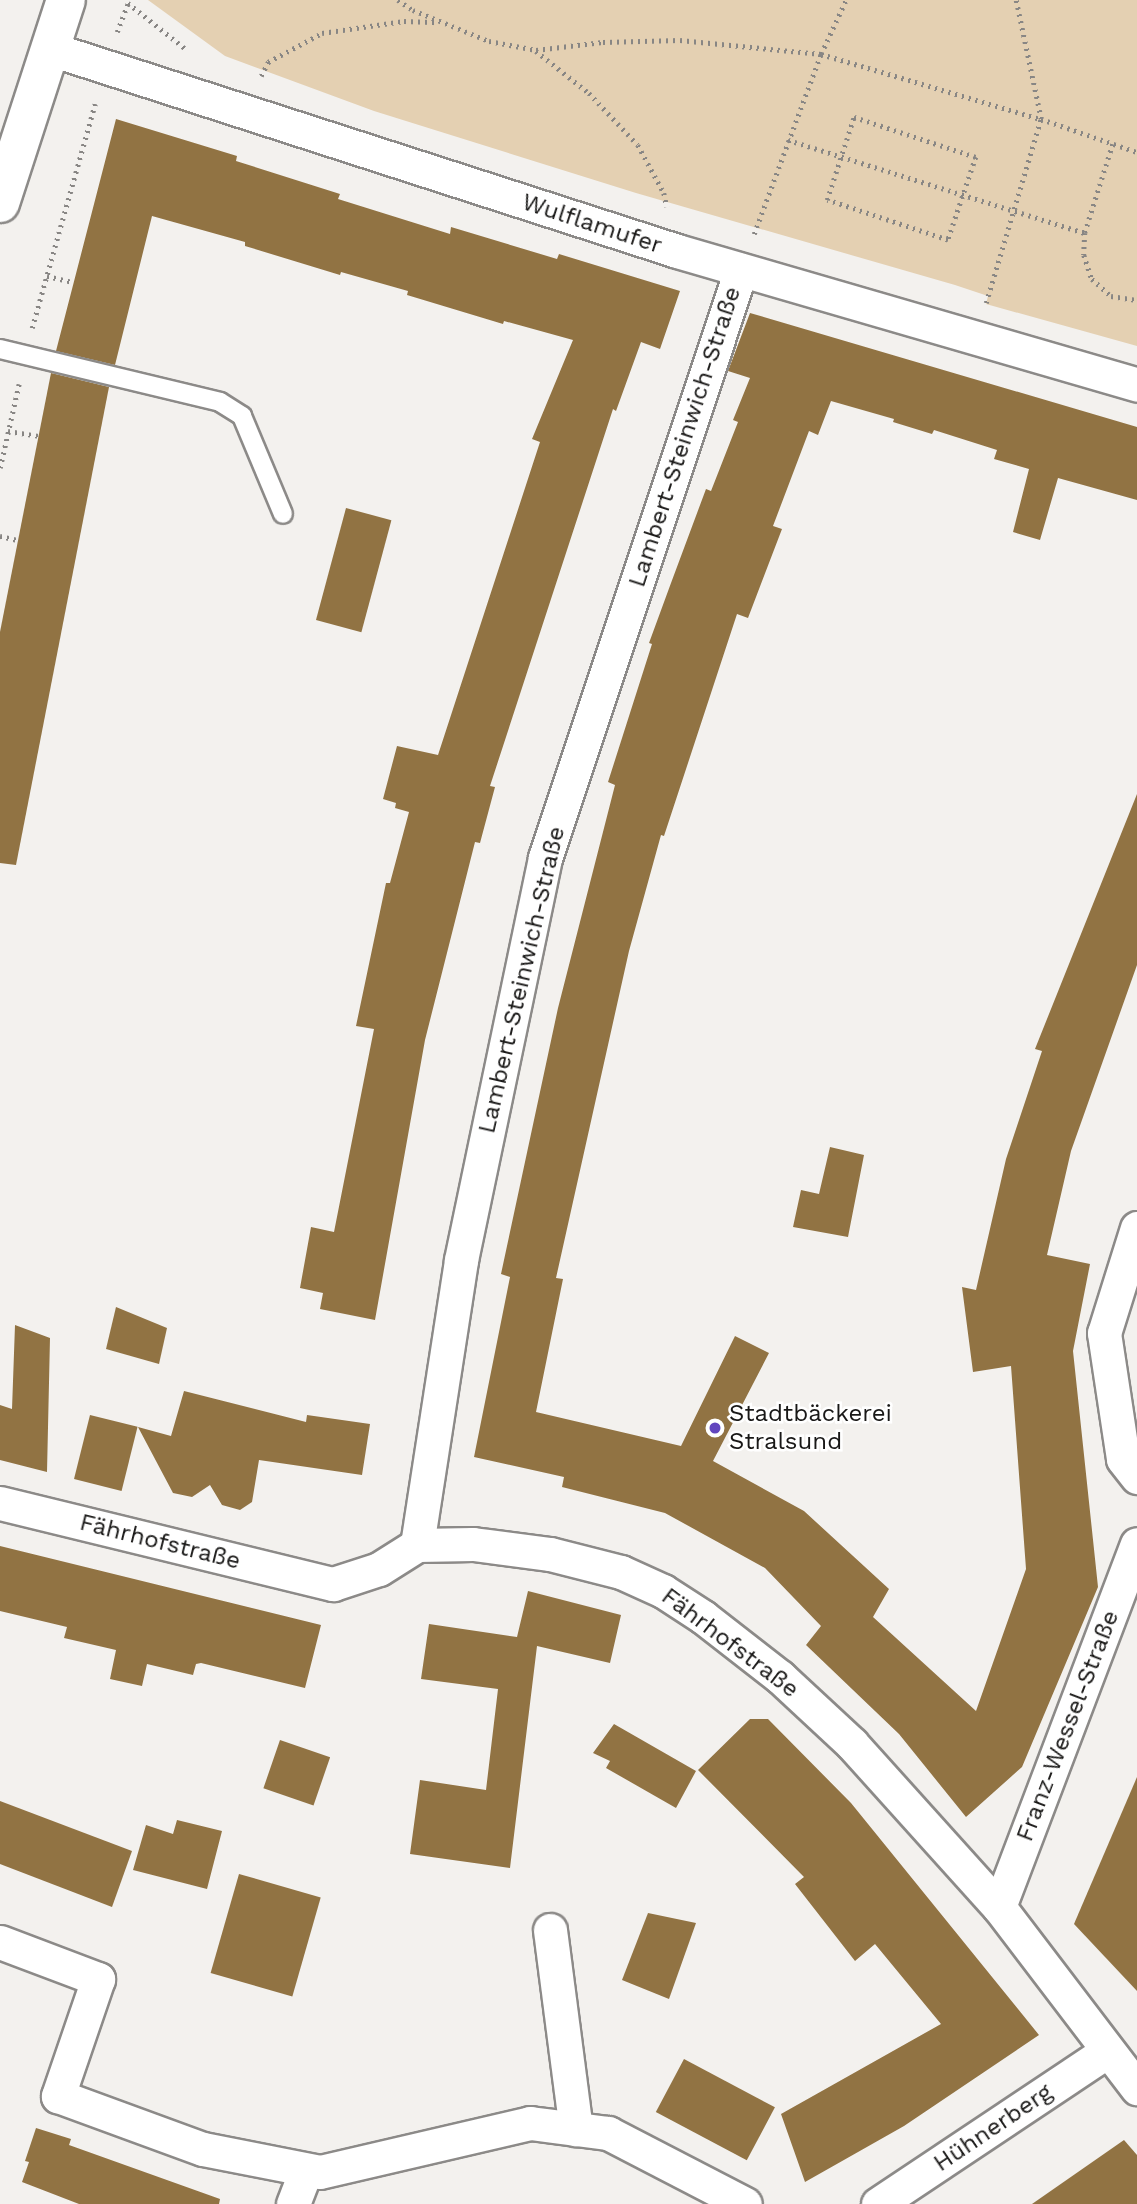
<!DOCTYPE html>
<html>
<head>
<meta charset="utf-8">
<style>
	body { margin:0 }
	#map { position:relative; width:1137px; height:2204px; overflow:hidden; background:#f3f1ee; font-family:"Work Sans",sans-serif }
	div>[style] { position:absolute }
	.green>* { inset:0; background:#e4d0b2 }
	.building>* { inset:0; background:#917343; transform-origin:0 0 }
	.path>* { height:4.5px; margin-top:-2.25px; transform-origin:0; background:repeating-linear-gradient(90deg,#888684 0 2px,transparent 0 7px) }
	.roads { filter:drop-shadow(2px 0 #8c8a88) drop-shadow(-2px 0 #8c8a88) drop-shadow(0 2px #8c8a88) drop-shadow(0 -2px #8c8a88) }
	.lane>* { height:18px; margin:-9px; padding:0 9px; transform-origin:9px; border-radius:9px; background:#fff }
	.street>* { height:33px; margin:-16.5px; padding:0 16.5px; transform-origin:16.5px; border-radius:16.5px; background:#fff }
	.secondary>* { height:38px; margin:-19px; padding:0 19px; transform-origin:19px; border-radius:19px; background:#fff }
	.dots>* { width:19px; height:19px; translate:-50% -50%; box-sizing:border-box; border:4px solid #fff; border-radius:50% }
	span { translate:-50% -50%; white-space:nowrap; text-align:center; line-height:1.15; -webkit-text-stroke:5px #fff; paint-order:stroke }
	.street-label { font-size:24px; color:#191817 }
	.poi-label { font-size:24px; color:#191817 }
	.left { translate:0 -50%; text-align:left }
</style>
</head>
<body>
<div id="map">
	<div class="green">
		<div style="clip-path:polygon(148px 0,1137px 0,1137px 346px,986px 304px,988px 296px,955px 285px,636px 193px,374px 111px,225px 56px)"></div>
	</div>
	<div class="building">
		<div style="clip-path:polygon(116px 119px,237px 156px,236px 161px,340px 194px,338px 199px,450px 234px,451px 227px,557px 259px,559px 254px,680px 291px,660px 349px,641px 342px,616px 411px,613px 409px,490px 786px,495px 787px,480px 843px,475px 842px,425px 1040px,375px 1320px,320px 1309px,323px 1293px,300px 1288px,311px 1227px,334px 1232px,374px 1029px,356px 1026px,386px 883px,390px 883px,409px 812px,395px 808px,396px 803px,383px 799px,397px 746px,438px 755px,540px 442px,532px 439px,573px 340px,504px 321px,503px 324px,407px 295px,408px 291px,341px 272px,340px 275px,245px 246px,245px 242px,152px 216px,115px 365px,56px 351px)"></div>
		<div style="clip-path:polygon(750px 313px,1137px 427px,1137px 500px,1058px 478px,1040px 540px,1013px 532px,1029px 469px,994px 459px,997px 450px,934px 430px,932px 434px,893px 422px,894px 419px,831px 401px,818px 435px,809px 431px,773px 526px,782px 529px,748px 618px,737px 614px,664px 836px,661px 835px,629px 951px,556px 1278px,563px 1279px,536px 1412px,681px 1446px,735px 1336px,769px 1353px,713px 1461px,804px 1511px,889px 1589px,873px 1617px,976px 1711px,1026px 1569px,1011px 1366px,973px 1372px,962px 1287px,976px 1290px,1006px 1159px,1042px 1051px,1035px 1049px,1137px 794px,1137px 965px,1071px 1151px,1047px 1255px,1090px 1264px,1073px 1351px,1098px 1587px,1022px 1767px,966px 1817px,899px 1734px,806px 1645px,821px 1626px,765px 1568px,665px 1513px,562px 1487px,564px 1477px,474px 1457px,510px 1277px,501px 1274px,558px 1008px,615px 785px,608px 782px,652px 644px,649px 643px,671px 583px,706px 489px,711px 491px,738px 422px,733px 420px,750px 378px,728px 371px)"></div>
		<div style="clip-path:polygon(51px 373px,109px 387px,16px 865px,0 863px,0 632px)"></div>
		<div style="left:346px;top:508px;width:47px;height:116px;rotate:15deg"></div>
		<div style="clip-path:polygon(830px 1147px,864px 1155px,848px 1237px,793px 1227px,801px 1190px,819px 1194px)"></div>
		<div style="clip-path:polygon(116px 1307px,167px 1328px,159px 1364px,106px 1349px)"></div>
		<div style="clip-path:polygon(15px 1325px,50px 1338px,47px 1472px,0 1460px,0 1405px,12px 1409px)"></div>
		<div style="clip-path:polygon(184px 1391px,306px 1422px,307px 1415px,370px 1424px,362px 1475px,259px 1460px,252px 1502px,240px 1510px,222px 1505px,210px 1485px,192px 1497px,173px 1493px,138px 1427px,171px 1436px)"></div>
		<div style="left:90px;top:1415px;width:49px;height:66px;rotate:14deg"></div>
		<div style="clip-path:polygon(0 1546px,321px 1625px,305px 1688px,201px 1663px,196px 1664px,193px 1675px,147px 1664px,142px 1686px,110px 1679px,116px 1650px,64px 1638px,67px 1627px,0 1611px)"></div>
		<div style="clip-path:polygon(528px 1591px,621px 1615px,610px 1663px,537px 1646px,510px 1868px,410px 1854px,420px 1780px,486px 1790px,498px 1689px,421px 1679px,429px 1624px,517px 1637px)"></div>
		<div style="clip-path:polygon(750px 1719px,768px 1719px,851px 1803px,1039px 2035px,904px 2126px,805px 2182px,781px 2114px,941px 2024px,875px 1944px,855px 1961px,795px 1884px,804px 1877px,698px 1770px)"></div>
		<div style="clip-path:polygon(614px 1724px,696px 1771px,676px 1808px,606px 1768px,610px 1761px,593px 1753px)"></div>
		<div style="left:280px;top:1740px;width:53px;height:51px;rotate:19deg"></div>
		<div style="clip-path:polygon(1137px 1777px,1137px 1991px,1074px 1924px)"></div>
		<div style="clip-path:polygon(0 1801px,132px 1851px,112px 1907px,0 1864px)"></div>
		<div style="clip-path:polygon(177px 1820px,222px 1831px,207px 1889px,133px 1870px,146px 1825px,173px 1834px)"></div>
		<div style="left:239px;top:1874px;width:85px;height:103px;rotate:16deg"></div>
		<div style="clip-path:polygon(648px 1913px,696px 1923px,669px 1999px,622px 1980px)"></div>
		<div style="left:684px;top:2059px;width:103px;height:60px;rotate:28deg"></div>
		<div style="clip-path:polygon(36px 2128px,71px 2139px,69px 2145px,220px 2199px,219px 2204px,79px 2204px,22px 2182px,29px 2162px,25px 2161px)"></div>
		<div style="clip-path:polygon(1124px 2140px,1137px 2155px,1137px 2204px,1032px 2204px)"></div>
	</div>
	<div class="path">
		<div style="left:398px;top:0;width:18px;rotate:34deg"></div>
		<div style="left:413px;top:10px;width:82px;rotate:22.2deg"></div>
		<div style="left:489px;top:41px;width:48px;rotate:10.8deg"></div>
		<div style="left:536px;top:50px;width:67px;rotate:-6.8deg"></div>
		<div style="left:603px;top:42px;width:77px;rotate:-1.5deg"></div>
		<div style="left:680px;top:40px;width:142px;rotate:5.7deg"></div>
		<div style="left:821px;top:54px;width:229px;rotate:16.5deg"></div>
		<div style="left:1041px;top:119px;width:102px;rotate:19deg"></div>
		<div style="left:128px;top:3px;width:75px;rotate:38.5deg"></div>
		<div style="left:117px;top:32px;width:34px;rotate:-69deg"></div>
		<div style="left:536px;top:51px;width:68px;rotate:38.4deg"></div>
		<div style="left:589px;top:93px;width:71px;rotate:46.7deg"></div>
		<div style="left:638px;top:145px;width:55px;rotate:61.6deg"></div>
		<div style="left:664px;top:193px;width:14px;rotate:78deg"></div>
		<div style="left:261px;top:76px;width:16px;rotate:-63deg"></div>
		<div style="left:268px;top:62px;width:61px;rotate:-28.2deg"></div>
		<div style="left:322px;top:33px;width:83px;rotate:-8.3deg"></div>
		<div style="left:404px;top:21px;width:35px;rotate:2deg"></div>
		<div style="left:854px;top:117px;width:128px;rotate:18.2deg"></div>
		<div style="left:976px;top:157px;width:88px;rotate:108.6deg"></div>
		<div style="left:948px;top:240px;width:127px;rotate:-161.7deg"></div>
		<div style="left:827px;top:200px;width:87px;rotate:-72deg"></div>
		<div style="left:788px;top:140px;width:311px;rotate:17.4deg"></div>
		<div style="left:1113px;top:144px;width:93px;rotate:107.5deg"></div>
		<div style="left:1085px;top:233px;width:22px;rotate:93deg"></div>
		<div style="left:1084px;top:255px;width:25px;rotate:72deg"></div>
		<div style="left:1092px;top:279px;width:25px;rotate:42deg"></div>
		<div style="left:1111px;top:296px;width:26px;rotate:9deg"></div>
		<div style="left:754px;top:234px;width:192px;rotate:-69.6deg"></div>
		<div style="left:821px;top:54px;width:60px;rotate:-65.2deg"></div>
		<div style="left:47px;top:276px;width:27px;rotate:13deg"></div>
		<div style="left:986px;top:303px;width:192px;rotate:-73.4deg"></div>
		<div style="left:1041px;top:119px;width:122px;rotate:-101.9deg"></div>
		<div style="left:32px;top:328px;width:233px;rotate:-74.3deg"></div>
		<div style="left:8px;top:431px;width:31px;rotate:9deg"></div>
		<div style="left:0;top:468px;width:86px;rotate:-77.3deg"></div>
		<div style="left:0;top:536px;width:18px;rotate:13deg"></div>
	</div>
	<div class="roads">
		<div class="lane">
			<div style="left:0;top:349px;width:226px;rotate:13.5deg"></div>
			<div style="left:220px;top:402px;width:26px;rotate:32deg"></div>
			<div style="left:242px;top:416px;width:106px;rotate:67.3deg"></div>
		</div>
		<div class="street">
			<div style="left:51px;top:49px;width:658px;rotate:17.88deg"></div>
			<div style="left:677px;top:251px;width:479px;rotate:16.2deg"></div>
			<div style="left:1137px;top:1228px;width:110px;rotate:107.4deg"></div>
			<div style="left:1104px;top:1333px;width:127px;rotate:81.4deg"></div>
			<div style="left:1123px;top:1459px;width:23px;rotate:52deg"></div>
			<div style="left:0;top:1503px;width:343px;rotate:13.7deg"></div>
			<div style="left:333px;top:1584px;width:48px;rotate:-18.1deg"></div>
			<div style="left:379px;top:1569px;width:45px;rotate:-32.3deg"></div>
			<div style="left:417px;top:1545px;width:56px;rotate:-1deg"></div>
			<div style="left:473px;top:1544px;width:78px;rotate:7.4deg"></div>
			<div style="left:550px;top:1554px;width:73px;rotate:14.2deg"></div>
			<div style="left:621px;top:1572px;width:46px;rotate:24.3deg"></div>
			<div style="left:663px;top:1591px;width:48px;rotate:33deg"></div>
			<div style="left:703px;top:1617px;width:98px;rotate:37.9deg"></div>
			<div style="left:780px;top:1677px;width:98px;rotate:42.9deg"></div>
			<div style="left:852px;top:1744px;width:219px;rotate:48deg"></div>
			<div style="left:999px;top:1907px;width:228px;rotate:52.7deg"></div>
			<div style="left:417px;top:1545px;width:288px;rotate:-81.2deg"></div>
			<div style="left:461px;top:1260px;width:411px;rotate:-78.2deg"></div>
			<div style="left:545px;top:858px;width:620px;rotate:-71.57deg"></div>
			<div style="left:999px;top:1907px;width:388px;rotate:-69.2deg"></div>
			<div style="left:550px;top:1930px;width:201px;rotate:82.6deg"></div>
			<div style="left:0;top:1942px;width:105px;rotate:20.7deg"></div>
			<div style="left:98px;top:1979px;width:124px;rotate:108.9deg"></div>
			<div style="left:58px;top:2096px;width:154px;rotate:20.1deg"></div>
			<div style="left:203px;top:2149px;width:119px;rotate:11.1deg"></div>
			<div style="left:320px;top:2172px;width:216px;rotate:-13.1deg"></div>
			<div style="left:530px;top:2123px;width:79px;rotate:7.3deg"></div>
			<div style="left:608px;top:2133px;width:154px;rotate:27.4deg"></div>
			<div style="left:293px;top:2204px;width:36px;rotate:-69deg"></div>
			<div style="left:878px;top:2204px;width:275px;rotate:-33.7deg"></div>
		</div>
		<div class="secondary">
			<div style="left:0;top:203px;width:213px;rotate:-72deg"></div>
		</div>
	</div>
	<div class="dots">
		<div style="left:715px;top:1428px;background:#6246be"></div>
	</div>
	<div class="street-label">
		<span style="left:592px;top:224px;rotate:18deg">Wulflamufer</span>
		<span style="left:685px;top:437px;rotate:-72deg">Lambert-Steinwich-Straße</span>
		<span style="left:522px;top:980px;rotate:-77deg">Lambert-Steinwich-Straße</span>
		<span style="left:160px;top:1542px;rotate:14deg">Fährhofstraße</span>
		<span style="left:730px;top:1643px;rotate:37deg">Fährhofstraße</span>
		<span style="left:1068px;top:1726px;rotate:-69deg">Franz-Wessel-Straße</span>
		<span style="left:993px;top:2128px;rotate:-34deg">Hühnerberg</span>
	</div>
	<div class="poi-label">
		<span class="left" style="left:729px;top:1428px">Stadtbäckerei<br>Stralsund</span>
	</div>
</div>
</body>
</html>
